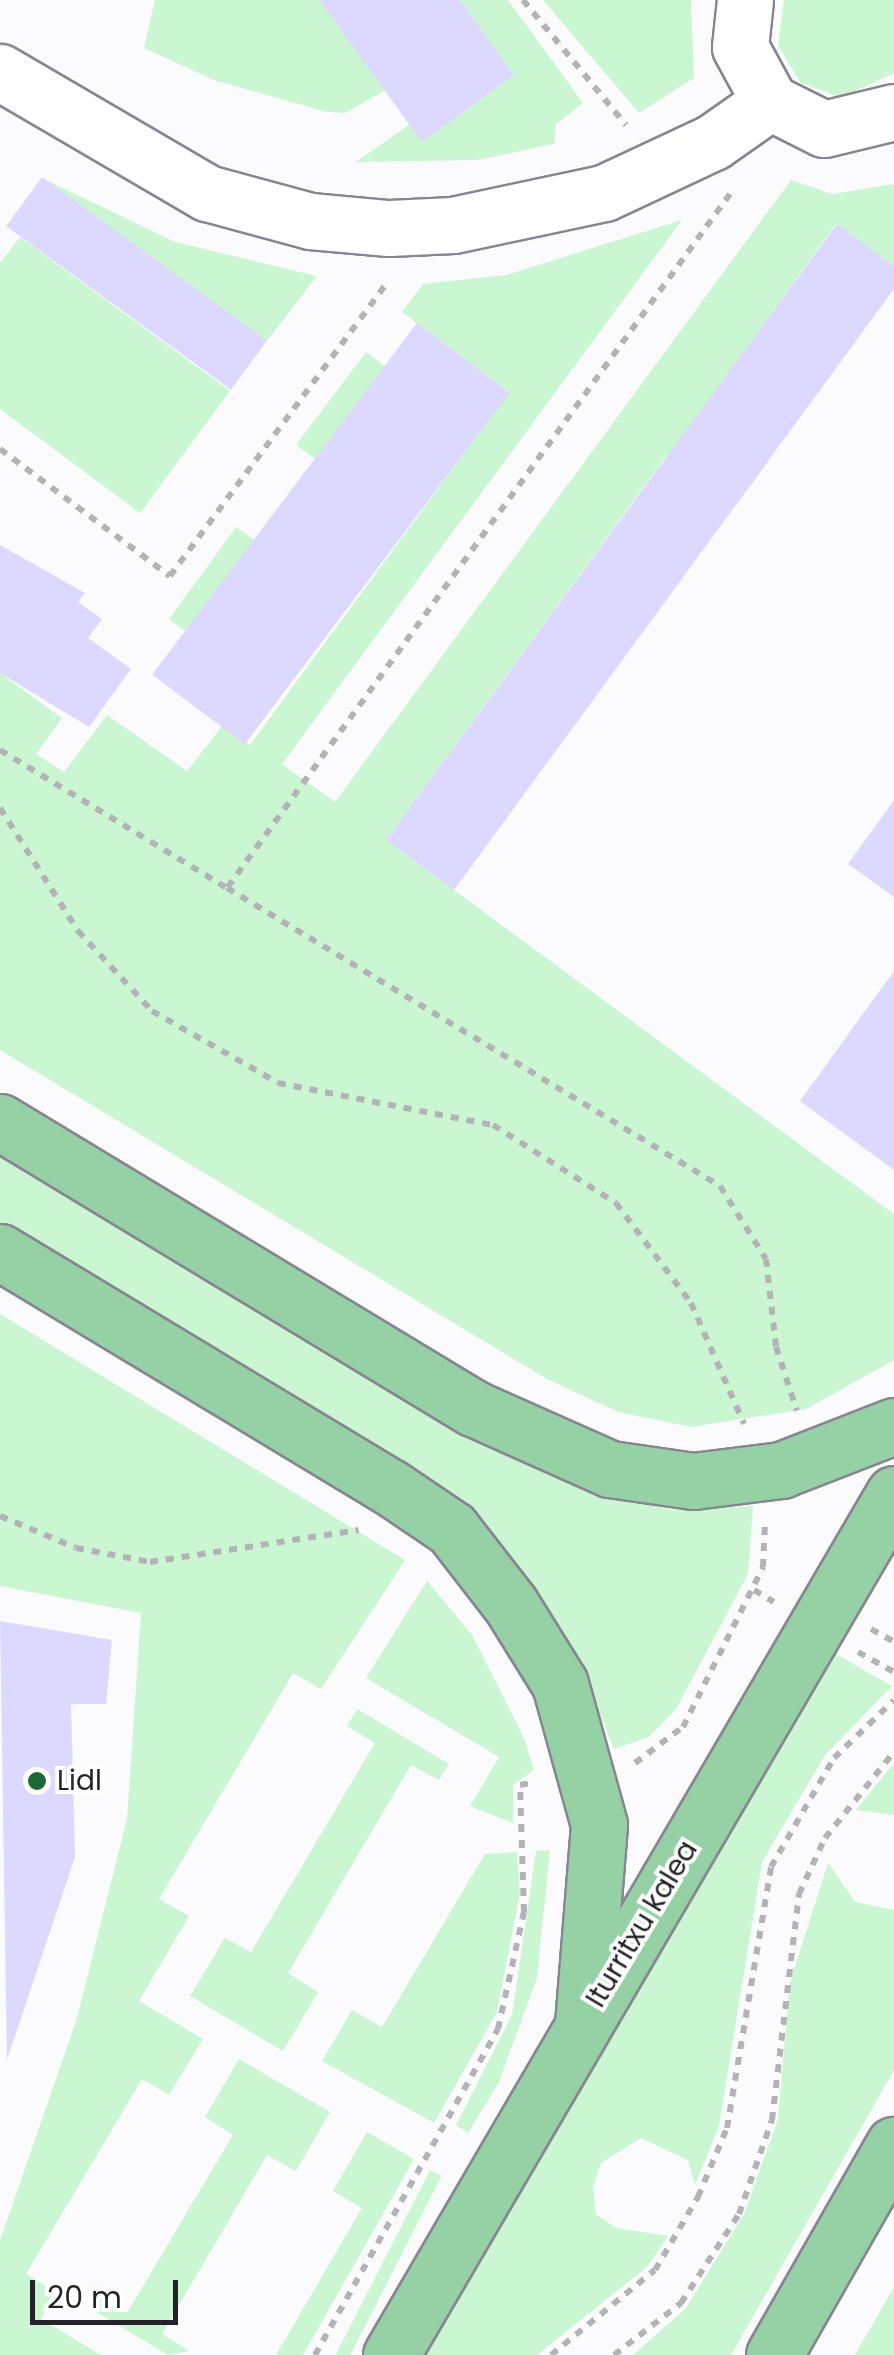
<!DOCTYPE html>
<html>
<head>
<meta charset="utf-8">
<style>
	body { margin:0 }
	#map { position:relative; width:894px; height:2355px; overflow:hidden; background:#fbfbfe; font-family:Poppins,sans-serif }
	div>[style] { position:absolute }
	.green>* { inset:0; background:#caf6d1; transform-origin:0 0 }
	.building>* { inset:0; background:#ddd8fe; transform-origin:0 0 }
	.path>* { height:6px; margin-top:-3px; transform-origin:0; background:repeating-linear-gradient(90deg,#b3b3b7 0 8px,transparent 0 16px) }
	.roads { filter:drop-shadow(2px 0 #868592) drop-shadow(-2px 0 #868592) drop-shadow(0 2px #868592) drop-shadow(0 -2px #868592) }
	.minor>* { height:55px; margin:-27.5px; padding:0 27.5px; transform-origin:27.5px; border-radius:27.5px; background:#fff }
	.major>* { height:55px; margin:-27.5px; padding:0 27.5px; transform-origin:27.5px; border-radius:27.5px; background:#96d1a5 }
	.dots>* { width:28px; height:28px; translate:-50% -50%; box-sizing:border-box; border:5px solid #fff; border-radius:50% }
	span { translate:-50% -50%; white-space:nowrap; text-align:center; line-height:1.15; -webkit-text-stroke:8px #fff; paint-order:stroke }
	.poi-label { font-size:28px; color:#242329 }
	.left { translate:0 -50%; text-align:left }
	.street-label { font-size:28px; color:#242329 }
	.scale { position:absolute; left:30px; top:2280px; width:148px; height:45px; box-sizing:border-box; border:5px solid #242329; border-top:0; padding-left:12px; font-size:30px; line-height:35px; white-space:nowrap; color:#242329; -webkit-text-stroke:8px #fff; paint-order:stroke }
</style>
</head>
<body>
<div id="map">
	<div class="green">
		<div style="clip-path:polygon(155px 0,319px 0,385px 90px,345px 113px,327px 112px,214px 80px,144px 48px)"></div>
		<div style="clip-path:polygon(460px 0,508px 0,583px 103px,556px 124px,554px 144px,477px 160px,356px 162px,410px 124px,423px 141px,514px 75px)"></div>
		<div style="clip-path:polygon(543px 0,691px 0,694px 78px,639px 113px)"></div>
		<div style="clip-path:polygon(784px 0,894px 0,894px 73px,841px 98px,800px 82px,778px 45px)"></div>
		<div style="clip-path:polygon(42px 178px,175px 242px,317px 276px,267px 341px)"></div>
		<div style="clip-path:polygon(791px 180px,832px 194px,894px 184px,894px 266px,836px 224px,697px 416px,765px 466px,736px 505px,667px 455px,386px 840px,894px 1214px,894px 1360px,806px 1409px,691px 1427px,618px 1412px,547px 1379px,0 1050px,0 673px,62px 718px,36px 754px,64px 772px,107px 715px,187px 771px,223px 725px,250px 745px,509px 392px,402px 312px,423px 284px,506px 275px,682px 220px,282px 764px,335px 802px)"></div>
		<div style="clip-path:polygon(20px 237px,230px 391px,140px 513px,0 409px,0 263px)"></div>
		<div style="left:366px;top:352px;width:25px;height:116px;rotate:37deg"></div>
		<div style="left:236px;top:527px;width:26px;height:114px;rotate:36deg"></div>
		<div style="clip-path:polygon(0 1150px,512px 1457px,589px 1491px,673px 1510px,753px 1506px,748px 1574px,676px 1709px,649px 1737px,614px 1749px,579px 1662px,484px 1530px,0 1230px)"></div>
		<div style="clip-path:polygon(0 1314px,405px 1560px,321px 1689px,293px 1673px,159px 1899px,189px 1916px,139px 2001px,203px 2039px,169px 2095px,142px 2079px,26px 2274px,56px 2292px,41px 2319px,101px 2355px,0 2355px,0 2241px,77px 2018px,127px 1819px,141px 1613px,0 1586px)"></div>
		<div style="clip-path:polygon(427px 1581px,472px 1635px,524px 1738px,534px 1770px,513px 1785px,513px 1823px,470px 1806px,499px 1757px,366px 1678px)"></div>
		<div style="clip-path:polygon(834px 1653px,892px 1686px,825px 1755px,762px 1862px,719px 2126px,695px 2185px,688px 2160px,641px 2138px,601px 2163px,593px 2187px,596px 2214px,616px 2228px,668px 2236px,648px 2266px,537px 2355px,423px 2355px)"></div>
		<div style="clip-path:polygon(357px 1709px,449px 1764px,439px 1780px,411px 1765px,288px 1973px,318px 1992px,283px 2051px,190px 1996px,225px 1938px,251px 1952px,375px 1743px,347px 1726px)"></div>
		<div style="clip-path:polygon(894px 1764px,894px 1815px,856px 1810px,889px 1769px)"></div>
		<div style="clip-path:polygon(550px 1850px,537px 1978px,499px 2082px,468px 2133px,456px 2125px,512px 2015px,536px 1851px)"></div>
		<div style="clip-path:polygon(517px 1852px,520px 1893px,497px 2012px,434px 2123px,322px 2061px,352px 2010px,382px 2027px,485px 1854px)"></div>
		<div style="clip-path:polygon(828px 1863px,855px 1902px,894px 1910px,894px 2070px,731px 2355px,633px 2355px,686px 2308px,744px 2214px,778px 2119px,790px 1982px)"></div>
		<div style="clip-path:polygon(239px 2059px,330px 2112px,296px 2171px,267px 2155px,162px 2334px,189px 2351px,168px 2355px,91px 2309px,98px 2297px,127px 2313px,233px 2135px,205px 2117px)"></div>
		<div style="clip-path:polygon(367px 2132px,414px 2159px,303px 2355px,276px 2355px,362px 2208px,333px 2191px)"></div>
		<div style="left:430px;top:2170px;width:13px;height:213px;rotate:27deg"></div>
		<div style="clip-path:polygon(894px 2287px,894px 2355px,855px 2355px)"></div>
	</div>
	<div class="building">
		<div style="clip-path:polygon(319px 0,460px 0,514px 75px,422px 142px)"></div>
		<div style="left:42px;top:177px;width:278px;height:61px;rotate:36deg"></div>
		<div style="clip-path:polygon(837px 224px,894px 266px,894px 289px,454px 890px,386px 840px)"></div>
		<div style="left:417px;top:323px;width:116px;height:440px;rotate:37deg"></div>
		<div style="clip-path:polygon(0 545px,85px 593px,78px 602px,102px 619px,88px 638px,131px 669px,89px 727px,0 673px)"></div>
		<div style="clip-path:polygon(894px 800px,894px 897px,848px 864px)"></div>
		<div style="clip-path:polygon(894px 971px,894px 1170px,800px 1101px)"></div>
		<div style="clip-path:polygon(0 1621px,112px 1640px,106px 1704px,71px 1704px,75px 1857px,7px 2060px)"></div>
	</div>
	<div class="path">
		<div style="left:523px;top:0;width:162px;rotate:50.5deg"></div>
		<div style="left:730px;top:194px;width:857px;rotate:125.93deg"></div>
		<div style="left:227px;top:888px;width:576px;rotate:31.15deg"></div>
		<div style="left:720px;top:1186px;width:86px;rotate:57.8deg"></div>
		<div style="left:766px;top:1259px;width:89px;rotate:83.5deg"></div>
		<div style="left:776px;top:1347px;width:67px;rotate:71.8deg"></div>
		<div style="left:0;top:449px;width:212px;rotate:36.8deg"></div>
		<div style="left:170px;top:576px;width:367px;rotate:-53.5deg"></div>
		<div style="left:0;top:750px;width:266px;rotate:31.3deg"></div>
		<div style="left:0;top:808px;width:146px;rotate:57.6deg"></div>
		<div style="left:78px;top:931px;width:109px;rotate:47.2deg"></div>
		<div style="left:152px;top:1011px;width:145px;rotate:29.7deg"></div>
		<div style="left:278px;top:1083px;width:219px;rotate:11.1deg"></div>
		<div style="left:493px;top:1125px;width:146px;rotate:32.4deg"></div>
		<div style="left:616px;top:1203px;width:125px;rotate:53.1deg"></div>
		<div style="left:691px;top:1303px;width:132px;rotate:66.3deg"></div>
		<div style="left:0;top:1516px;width:82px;rotate:22.8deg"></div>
		<div style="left:76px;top:1548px;width:75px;rotate:10.7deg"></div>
		<div style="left:150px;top:1562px;width:211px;rotate:-8.7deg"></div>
		<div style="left:754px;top:1590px;width:23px;rotate:31deg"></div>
		<div style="left:871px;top:1629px;width:26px;rotate:29deg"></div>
		<div style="left:858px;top:1652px;width:41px;rotate:29.1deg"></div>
		<div style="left:635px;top:1763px;width:60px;rotate:-36.9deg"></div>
		<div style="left:683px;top:1727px;width:179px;rotate:-63.4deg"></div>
		<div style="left:763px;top:1567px;width:44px;rotate:-87.4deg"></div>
		<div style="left:315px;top:2355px;width:374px;rotate:-60.7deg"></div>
		<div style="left:498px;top:2029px;width:120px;rotate:-77.5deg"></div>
		<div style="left:524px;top:1912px;width:127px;rotate:-91.8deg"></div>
		<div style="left:520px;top:1785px;width:15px;rotate:-11deg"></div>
		<div style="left:551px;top:2355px;width:134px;rotate:-39.3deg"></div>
		<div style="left:655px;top:2270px;width:85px;rotate:-59.5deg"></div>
		<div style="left:698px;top:2197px;width:75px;rotate:-67.2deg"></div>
		<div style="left:727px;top:2128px;width:265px;rotate:-80.4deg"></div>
		<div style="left:771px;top:1867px;width:126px;rotate:-60deg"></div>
		<div style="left:834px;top:1758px;width:83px;rotate:-44deg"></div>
		<div style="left:614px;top:2355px;width:85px;rotate:-37.8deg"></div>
		<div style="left:681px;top:2303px;width:106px;rotate:-56.9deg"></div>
		<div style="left:739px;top:2214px;width:100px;rotate:-70.7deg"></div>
		<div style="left:772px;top:2120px;width:228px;rotate:-83.2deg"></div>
		<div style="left:799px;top:1894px;width:62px;rotate:-65.1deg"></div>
		<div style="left:825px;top:1838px;width:110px;rotate:-51.3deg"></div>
	</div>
	<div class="roads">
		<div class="minor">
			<div style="left:745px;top:0;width:47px;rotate:96.1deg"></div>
			<div style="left:740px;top:47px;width:63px;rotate:61.4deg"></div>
			<div style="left:770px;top:102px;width:60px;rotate:26.6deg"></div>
			<div style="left:824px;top:129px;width:72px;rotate:-13.7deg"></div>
			<div style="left:0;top:72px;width:240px;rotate:30.3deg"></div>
			<div style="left:207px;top:193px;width:107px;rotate:15.2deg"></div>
			<div style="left:310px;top:221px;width:79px;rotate:5.1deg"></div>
			<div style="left:389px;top:228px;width:64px;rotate:-2.7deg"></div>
			<div style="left:453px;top:225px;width:154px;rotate:-12deg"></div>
			<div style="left:604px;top:193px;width:120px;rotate:-25.1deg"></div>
			<div style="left:713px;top:142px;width:70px;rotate:-35.1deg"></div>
		</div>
		<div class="major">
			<div style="left:0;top:1122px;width:553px;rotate:31.16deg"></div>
			<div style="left:473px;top:1408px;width:150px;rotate:24deg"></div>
			<div style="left:610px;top:1469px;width:84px;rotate:8.2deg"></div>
			<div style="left:693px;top:1481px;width:89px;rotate:-7.1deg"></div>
			<div style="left:781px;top:1470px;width:121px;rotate:-21.3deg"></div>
			<div style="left:0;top:1252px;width:455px;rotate:31.1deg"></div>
			<div style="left:390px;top:1487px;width:75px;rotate:34.1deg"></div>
			<div style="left:452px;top:1529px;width:96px;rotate:52.2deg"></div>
			<div style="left:511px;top:1605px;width:93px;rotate:58.2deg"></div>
			<div style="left:560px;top:1684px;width:146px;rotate:74.5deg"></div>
			<div style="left:599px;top:1825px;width:198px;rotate:94.6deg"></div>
			<div style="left:391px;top:2355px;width:997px;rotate:-59.71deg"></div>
			<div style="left:774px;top:2355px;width:242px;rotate:-60.3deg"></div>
		</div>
	</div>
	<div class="dots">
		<div style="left:37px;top:1781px;background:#1f6734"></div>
	</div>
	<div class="poi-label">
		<span class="left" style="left:57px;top:1781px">Lidl</span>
	</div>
	<div class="street-label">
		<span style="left:642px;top:1924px;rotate:-59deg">Iturritxu kalea</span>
	</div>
	<div class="scale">20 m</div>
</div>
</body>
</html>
